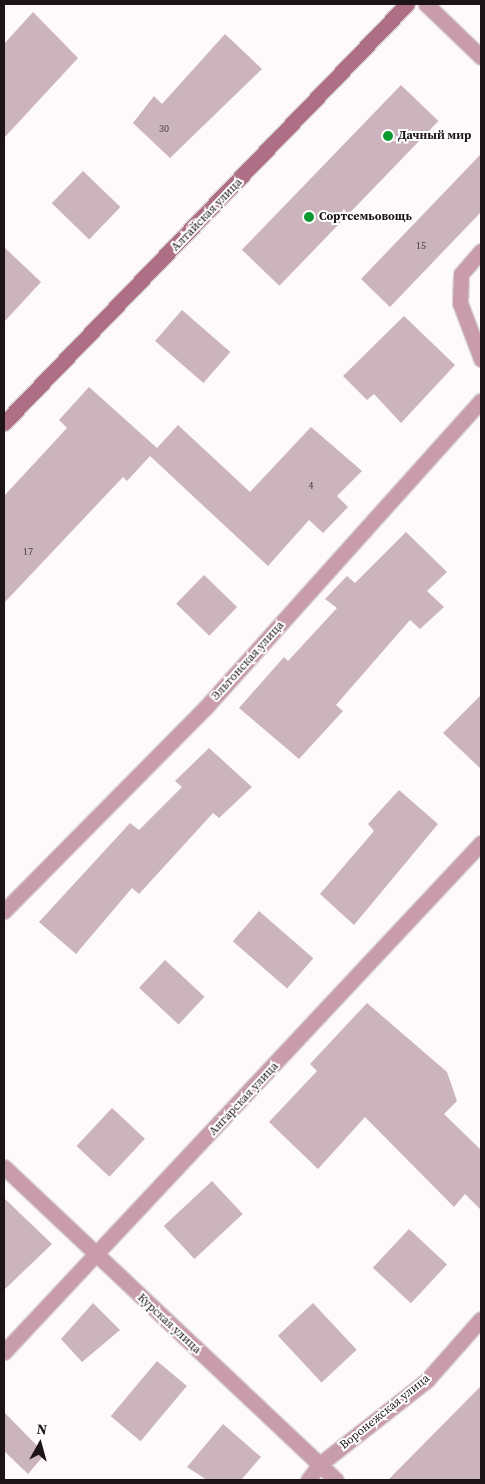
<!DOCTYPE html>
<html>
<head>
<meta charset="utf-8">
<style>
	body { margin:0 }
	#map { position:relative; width:485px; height:1484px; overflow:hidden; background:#fef9fa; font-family:"Source Serif 4",serif }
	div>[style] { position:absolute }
	.building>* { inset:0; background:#ccb4bc; transform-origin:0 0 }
	.roads { filter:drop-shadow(1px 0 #dad4d6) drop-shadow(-1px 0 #dad4d6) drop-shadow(0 1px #dad4d6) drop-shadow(0 -1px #dad4d6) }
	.street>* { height:15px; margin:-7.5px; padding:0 7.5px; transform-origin:7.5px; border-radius:7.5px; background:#c99cac }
	.secondary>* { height:15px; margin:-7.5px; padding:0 7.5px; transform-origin:7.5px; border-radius:7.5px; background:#ad6e86 }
	.dots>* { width:14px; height:14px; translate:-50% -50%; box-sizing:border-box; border:2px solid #fff; border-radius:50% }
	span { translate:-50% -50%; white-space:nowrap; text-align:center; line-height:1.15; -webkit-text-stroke:4px #fff; paint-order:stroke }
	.number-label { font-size:10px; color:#493c40 }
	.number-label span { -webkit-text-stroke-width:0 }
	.poi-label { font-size:12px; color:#1d1417; font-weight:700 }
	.left { translate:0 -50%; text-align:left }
	.street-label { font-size:12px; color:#1d1417 }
	.frame { position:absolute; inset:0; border:5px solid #1d1417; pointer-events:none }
	.north { position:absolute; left:15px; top:1419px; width:50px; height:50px; -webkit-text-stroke:4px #fff; paint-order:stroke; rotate:7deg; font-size:14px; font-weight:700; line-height:20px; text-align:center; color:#1d1417 }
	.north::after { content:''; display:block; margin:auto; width:18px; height:22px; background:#1d1417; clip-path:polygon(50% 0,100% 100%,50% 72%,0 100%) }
</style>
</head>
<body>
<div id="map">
	<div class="building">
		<div style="clip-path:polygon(33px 12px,78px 58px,4px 138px,4px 44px)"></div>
		<div style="clip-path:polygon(225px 34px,262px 69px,170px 158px,133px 123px,154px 96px,162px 104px)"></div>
		<div style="left:401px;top:85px;width:52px;height:229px;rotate:44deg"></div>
		<div style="clip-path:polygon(481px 154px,481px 212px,390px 307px,361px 279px)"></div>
		<div style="left:83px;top:171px;width:52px;height:45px;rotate:44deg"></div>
		<div style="clip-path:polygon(4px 247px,41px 282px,4px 322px)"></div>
		<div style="left:182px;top:310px;width:64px;height:41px;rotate:41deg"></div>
		<div style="clip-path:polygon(404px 316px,455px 365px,401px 423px,374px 394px,367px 400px,343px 376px)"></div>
		<div style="clip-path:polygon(89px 387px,157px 448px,178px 425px,250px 492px,311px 427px,362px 471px,337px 496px,348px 507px,323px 533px,309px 520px,268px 566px,150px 456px,127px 481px,123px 477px,4px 603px,4px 496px,67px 428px,59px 420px)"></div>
		<div style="clip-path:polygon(406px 532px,447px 572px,427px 591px,444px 607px,420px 629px,410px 620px,336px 705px,343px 711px,299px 759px,239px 708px,284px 657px,288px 661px,337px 608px,325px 599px,347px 576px,355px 583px)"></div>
		<div style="left:204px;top:575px;width:46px;height:40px;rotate:44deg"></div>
		<div style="clip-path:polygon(481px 695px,481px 769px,443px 733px)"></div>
		<div style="clip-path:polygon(209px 748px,252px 787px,219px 818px,213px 813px,139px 894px,132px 888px,76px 954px,39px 922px,130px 823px,139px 830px,182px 787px,175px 781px)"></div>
		<div style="clip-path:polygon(399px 790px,438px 824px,354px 925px,320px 894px,374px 831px,368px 824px)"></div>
		<div style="left:259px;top:911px;width:72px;height:40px;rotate:41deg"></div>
		<div style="left:165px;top:960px;width:54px;height:38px;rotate:43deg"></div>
		<div style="clip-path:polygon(367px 1003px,447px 1072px,457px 1101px,444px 1114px,481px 1150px,481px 1210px,465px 1194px,454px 1207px,365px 1117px,318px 1169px,269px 1122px,317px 1071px,310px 1064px)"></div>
		<div style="left:112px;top:1108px;width:45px;height:52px;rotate:43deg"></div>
		<div style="left:212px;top:1181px;width:45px;height:66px;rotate:47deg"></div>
		<div style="clip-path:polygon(4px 1198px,52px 1244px,4px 1290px)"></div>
		<div style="left:409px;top:1229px;width:52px;height:53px;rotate:43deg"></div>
		<div style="clip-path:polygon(93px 1303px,120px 1330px,82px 1362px,61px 1339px)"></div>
		<div style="left:313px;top:1303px;width:64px;height:48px;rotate:47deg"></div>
		<div style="left:157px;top:1361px;width:39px;height:72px;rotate:40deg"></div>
		<div style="clip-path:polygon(481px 1386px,481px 1480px,388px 1480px)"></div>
		<div style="clip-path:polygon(4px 1412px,45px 1454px,28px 1474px,4px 1451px)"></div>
		<div style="clip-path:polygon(223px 1424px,261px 1457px,241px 1480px,207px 1480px,187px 1467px)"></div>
	</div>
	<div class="roads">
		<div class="street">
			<div style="left:426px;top:4px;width:76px;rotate:43.9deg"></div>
			<div style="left:481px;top:251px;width:30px;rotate:131deg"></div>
			<div style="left:461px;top:274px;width:29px;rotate:92deg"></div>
			<div style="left:460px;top:303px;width:60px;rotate:69.4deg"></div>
			<div style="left:4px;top:911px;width:287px;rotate:-45.3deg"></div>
			<div style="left:206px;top:707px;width:411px;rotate:-48.1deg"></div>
			<div style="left:4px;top:1167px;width:456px;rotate:43.3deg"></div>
			<div style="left:4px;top:1352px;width:698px;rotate:-46.86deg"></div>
			<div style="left:308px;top:1480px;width:20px;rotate:-53deg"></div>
			<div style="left:320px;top:1464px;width:136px;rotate:-38.1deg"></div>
			<div style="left:427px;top:1380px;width:81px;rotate:-48.5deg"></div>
		</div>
		<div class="secondary">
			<div style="left:4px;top:423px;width:581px;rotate:-46.12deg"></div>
		</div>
	</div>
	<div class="dots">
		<div style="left:388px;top:136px;background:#0a982f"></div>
		<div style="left:309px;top:217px;background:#0a982f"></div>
	</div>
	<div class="number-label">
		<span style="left:164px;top:129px">30</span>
		<span style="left:421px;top:246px">15</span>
		<span style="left:311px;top:486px">4</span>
		<span style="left:28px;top:552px">17</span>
	</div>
	<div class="poi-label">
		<span class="left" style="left:398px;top:136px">Дачный мир</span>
		<span class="left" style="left:319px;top:217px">Сортсемьовощь</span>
	</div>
	<div class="street-label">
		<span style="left:207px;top:215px;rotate:-46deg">Алтайская улица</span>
		<span style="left:248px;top:661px;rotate:-48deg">Эльтонская улица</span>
		<span style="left:244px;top:1099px;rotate:-47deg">Ангарская улица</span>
		<span style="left:169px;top:1324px;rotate:43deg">Курская улица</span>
		<span style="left:385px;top:1412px;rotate:-39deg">Воронежская улица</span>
	</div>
	<div class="frame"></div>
	<div class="north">N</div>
</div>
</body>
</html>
